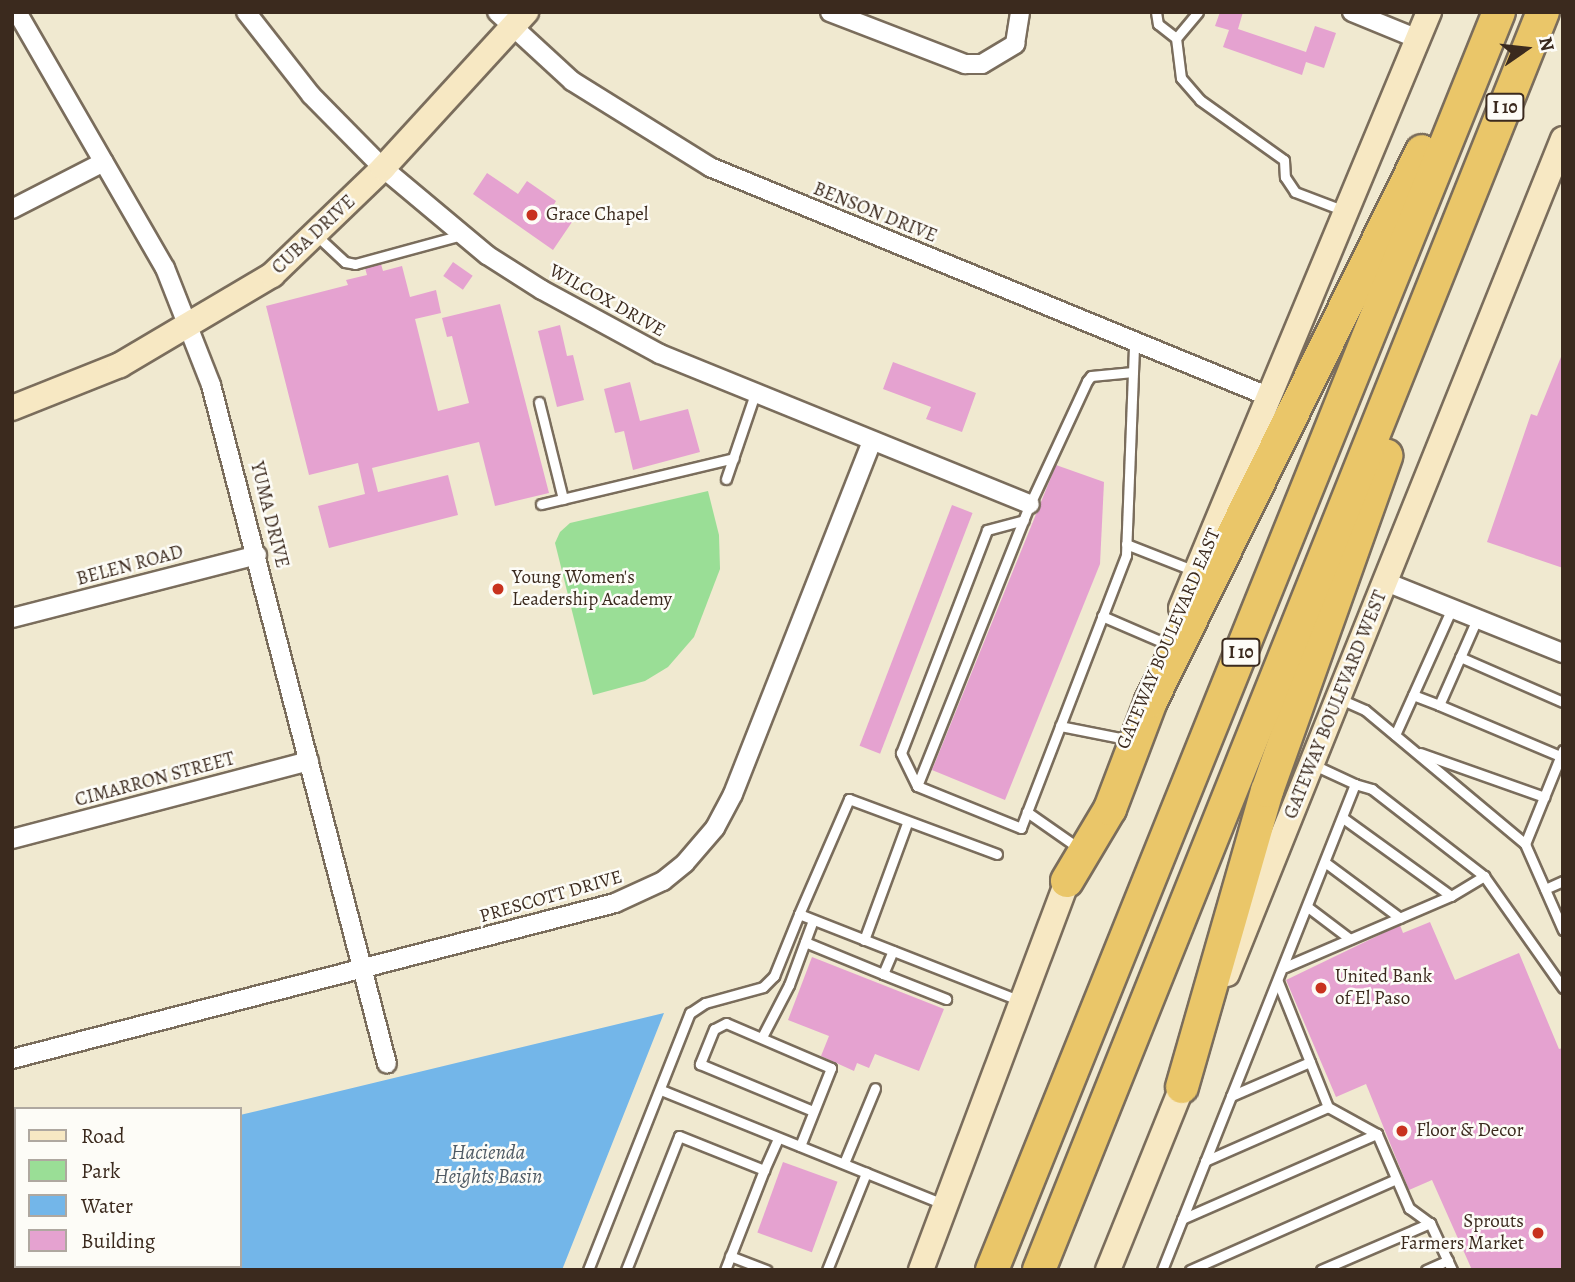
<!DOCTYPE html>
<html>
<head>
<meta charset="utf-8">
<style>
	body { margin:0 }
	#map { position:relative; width:1575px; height:1282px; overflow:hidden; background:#f0e9d0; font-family:Alegreya,serif }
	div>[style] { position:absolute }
	.green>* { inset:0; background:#9ade96 }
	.water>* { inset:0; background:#73b6e9 }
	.building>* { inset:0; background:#e5a2d0; transform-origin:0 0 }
	.roads { filter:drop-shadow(2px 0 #7a6d5c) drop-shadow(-2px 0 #7a6d5c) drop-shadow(0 2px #7a6d5c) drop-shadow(0 -2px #7a6d5c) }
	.lane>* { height:9px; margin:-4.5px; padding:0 4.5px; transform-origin:4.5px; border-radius:4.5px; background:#fff }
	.street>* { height:18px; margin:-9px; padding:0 9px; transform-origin:9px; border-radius:9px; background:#fff }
	.secondary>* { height:24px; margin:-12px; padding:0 12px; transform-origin:12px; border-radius:12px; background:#f7e8c3 }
	.highway>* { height:32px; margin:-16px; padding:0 16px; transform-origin:16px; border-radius:16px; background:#eac669 }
	.dots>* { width:19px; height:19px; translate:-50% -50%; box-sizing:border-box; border:4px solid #fdfcf7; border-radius:50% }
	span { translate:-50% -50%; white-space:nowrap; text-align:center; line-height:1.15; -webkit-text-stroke:5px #fdfcf7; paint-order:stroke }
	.shield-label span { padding:2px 5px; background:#fdfcf7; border:2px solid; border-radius:5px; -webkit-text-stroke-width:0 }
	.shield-label { font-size:18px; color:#3b2a1e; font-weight:700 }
	.street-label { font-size:19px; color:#3b2a1e }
	.poi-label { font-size:19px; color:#3b2a1e }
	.left { translate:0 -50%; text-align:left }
	.right { translate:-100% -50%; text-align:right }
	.water-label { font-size:21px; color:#4f5b65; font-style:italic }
	.frame { position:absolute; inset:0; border:14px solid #3b2a1e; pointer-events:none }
	.legend { position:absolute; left:14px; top:1107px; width:228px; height:161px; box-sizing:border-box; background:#fdfcf7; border:2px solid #afa8a0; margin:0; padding:9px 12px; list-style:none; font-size:21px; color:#3b2a1e }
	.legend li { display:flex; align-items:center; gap:14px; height:35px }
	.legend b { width:35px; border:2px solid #afa8a0 }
	.north { position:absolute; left:1491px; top:14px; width:70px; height:70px; -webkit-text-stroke:5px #fdfcf7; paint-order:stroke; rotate:76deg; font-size:19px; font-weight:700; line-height:28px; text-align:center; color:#3b2a1e }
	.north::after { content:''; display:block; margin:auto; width:24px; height:32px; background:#3b2a1e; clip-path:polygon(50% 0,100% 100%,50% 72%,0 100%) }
</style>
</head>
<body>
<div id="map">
	<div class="green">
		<div style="clip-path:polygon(708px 491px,719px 535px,720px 569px,694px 637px,668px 667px,645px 681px,593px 695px,555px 543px,560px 532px,570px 523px)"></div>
	</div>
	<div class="water">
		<div style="clip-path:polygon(664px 1013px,562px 1270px,12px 1270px,12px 1170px,16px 1169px,16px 1266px,240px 1266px,240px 1115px)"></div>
	</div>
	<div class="building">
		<div style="clip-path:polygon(1220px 12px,1243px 12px,1238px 29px,1306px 52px,1315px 26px,1336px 33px,1324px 68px,1306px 62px,1302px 75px,1223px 47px,1229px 30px,1215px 26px)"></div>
		<div style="clip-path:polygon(487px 173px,518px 194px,527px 181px,556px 201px,552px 208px,572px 222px,553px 250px,473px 194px)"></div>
		<div style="left:453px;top:262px;width:24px;height:17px;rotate:35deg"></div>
		<div style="clip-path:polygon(381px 264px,383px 271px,402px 266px,410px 297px,436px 290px,441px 313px,415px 319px,438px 411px,469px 403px,452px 336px,447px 337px,442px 318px,500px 304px,549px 493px,495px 506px,479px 442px,372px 468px,378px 492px,448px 475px,458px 515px,329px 548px,318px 506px,365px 494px,358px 463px,309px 475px,266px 306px,348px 285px,346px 280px,367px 275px,365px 268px)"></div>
		<div style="clip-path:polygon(560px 325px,567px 356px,573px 355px,584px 400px,557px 407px,538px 331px)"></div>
		<div style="clip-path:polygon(1563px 352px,1563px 568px,1487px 542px,1531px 414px,1537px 416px)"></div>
		<div style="clip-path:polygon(893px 362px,976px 393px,962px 432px,926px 419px,931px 407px,883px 389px)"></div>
		<div style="clip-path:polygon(630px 382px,640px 421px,688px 409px,700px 452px,633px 470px,624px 431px,615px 433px,604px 389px)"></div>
		<div style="clip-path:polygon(1056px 465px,1104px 482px,1100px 564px,1005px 800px,932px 770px)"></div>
		<div style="left:952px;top:505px;width:22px;height:258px;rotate:21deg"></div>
		<div style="clip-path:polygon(1430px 922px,1455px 980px,1519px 953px,1559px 1049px,1563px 1048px,1563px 1270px,1472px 1270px,1432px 1180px,1409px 1190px,1366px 1084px,1336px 1097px,1286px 980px,1400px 925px,1403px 933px)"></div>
		<div style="clip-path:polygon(812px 957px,944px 1009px,919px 1071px,875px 1054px,869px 1068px,857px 1063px,854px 1071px,821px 1056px,829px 1036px,788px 1020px)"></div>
		<div style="left:783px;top:1162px;width:58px;height:75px;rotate:20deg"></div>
	</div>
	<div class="roads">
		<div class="lane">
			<div style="left:1156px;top:12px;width:12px;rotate:81deg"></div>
			<div style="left:1158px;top:24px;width:23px;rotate:38deg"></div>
			<div style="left:1198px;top:12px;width:34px;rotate:130deg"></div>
			<div style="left:1176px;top:38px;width:40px;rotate:82.9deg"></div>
			<div style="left:1181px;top:78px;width:29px;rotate:49deg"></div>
			<div style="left:1200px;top:100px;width:103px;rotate:35.5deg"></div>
			<div style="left:1284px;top:160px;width:17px;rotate:87deg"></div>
			<div style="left:1285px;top:177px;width:18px;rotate:56deg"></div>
			<div style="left:1295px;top:192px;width:53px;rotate:20.8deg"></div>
			<div style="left:317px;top:236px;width:38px;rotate:43deg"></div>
			<div style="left:345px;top:262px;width:10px;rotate:11deg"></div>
			<div style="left:355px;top:264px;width:111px;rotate:-15.2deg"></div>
			<div style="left:539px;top:402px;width:100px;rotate:76.1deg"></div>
			<div style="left:726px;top:479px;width:90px;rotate:-71.2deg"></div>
			<div style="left:541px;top:504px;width:198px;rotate:-13.4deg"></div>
			<div style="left:1126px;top:544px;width:74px;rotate:21.4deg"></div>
			<div style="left:1102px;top:616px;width:71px;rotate:23.3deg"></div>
			<div style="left:1477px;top:619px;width:94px;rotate:113.8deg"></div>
			<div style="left:1439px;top:705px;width:131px;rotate:22.9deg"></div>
			<div style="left:1460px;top:657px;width:112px;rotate:23.6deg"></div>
			<div style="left:1413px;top:695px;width:28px;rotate:21deg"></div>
			<div style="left:1340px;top:699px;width:27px;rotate:24deg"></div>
			<div style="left:1365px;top:710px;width:209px;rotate:39.9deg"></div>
			<div style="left:1060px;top:726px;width:72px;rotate:11.2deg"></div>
			<div style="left:1395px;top:735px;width:139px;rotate:-65.8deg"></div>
			<div style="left:1563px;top:750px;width:101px;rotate:112deg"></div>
			<div style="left:1525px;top:844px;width:94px;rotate:66.2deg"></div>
			<div style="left:1420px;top:753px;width:132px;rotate:19.5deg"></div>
			<div style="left:917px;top:786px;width:37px;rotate:-116deg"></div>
			<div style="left:901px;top:753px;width:239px;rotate:-68.9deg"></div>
			<div style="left:987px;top:530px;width:38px;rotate:-15deg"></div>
			<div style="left:1027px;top:812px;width:17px;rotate:111deg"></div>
			<div style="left:1021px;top:828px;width:112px;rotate:-158deg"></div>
			<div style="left:917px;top:786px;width:304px;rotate:-68.2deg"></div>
			<div style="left:1030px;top:504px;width:136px;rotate:-65.1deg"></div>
			<div style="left:1087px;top:381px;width:6px;rotate:-51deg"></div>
			<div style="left:1091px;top:376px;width:42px;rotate:-5.4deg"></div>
			<div style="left:1343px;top:818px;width:133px;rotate:35.8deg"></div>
			<div style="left:1080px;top:849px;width:65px;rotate:-145.1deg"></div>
			<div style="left:1027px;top:812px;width:275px;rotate:-68.9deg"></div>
			<div style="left:1126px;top:555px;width:213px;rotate:-87.8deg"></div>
			<div style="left:997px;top:854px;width:158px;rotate:-159.6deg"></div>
			<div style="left:849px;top:799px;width:125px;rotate:113.5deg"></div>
			<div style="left:799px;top:914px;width:238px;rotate:21.4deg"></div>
			<div style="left:1326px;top:863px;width:92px;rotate:36.6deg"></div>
			<div style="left:1484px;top:876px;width:137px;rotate:54.8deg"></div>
			<div style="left:1545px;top:889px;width:20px;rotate:-24deg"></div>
			<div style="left:1309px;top:908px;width:51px;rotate:37.1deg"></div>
			<div style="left:864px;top:940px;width:125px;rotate:-69.8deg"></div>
			<div style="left:805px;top:942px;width:84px;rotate:22.3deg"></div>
			<div style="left:883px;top:974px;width:25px;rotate:-67deg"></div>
			<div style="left:1285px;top:967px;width:181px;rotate:-23.2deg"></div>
			<div style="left:1451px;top:896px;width:39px;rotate:-31deg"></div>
			<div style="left:1484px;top:876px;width:142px;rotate:-142.2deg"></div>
			<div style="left:1372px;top:789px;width:18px;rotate:-164deg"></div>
			<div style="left:883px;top:974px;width:68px;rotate:21.6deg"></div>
			<div style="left:1278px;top:982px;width:135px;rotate:68.2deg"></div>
			<div style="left:1328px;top:1107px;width:56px;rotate:28.9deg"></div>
			<div style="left:1377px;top:1134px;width:81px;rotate:66.6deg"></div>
			<div style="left:1409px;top:1208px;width:26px;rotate:36deg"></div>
			<div style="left:1430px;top:1223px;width:52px;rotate:64.9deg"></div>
			<div style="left:762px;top:1037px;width:59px;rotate:-62.6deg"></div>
			<div style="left:789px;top:985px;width:69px;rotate:-69.7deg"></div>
			<div style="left:661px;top:1090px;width:306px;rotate:22deg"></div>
			<div style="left:1231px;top:1096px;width:86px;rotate:-23.3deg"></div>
			<div style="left:800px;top:1146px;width:84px;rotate:-68.3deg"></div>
			<div style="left:831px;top:1068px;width:114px;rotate:-156.8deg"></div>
			<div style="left:726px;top:1023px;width:13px;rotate:153deg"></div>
			<div style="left:714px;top:1029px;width:38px;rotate:112deg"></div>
			<div style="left:700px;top:1064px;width:122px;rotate:22.6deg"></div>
			<div style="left:1205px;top:1161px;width:134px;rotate:-23.7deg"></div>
			<div style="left:844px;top:1163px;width:81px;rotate:-67.5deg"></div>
			<div style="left:764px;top:1170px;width:35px;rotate:-66deg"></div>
			<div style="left:1182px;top:1219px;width:213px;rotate:-23.6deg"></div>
			<div style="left:730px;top:1256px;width:39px;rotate:21deg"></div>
			<div style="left:588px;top:1270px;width:277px;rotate:-68.4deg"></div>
			<div style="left:690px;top:1013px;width:18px;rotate:-34deg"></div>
			<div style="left:705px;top:1003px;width:60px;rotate:-15.4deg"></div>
			<div style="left:763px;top:987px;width:16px;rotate:-45deg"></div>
			<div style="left:774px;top:976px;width:67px;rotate:-68deg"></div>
			<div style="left:626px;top:1270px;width:144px;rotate:-68.4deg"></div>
			<div style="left:679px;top:1136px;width:92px;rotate:21.8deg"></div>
			<div style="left:764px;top:1170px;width:107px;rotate:111.3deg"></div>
			<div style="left:827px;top:1270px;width:105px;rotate:-68.1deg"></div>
			<div style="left:1162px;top:1270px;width:523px;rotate:-68.34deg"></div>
			<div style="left:1355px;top:784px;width:45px;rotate:-155.1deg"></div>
			<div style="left:1190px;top:1270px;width:225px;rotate:-23.8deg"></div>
			<div style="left:1321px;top:1270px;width:119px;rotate:-23.3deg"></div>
			<div style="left:1426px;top:1270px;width:24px;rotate:-24deg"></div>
		</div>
		<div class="street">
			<div style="left:17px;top:12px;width:296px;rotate:60deg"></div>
			<div style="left:165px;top:268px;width:126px;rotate:68.5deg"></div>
			<div style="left:211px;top:385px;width:701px;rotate:75.47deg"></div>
			<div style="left:246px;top:12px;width:105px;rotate:51.9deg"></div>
			<div style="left:311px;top:95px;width:103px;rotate:45.4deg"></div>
			<div style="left:383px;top:168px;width:136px;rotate:39.9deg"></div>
			<div style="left:487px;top:255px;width:65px;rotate:32.5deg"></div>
			<div style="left:542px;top:290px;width:134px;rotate:28.5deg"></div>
			<div style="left:660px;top:354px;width:399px;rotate:22.1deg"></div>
			<div style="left:497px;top:12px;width:102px;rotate:42.6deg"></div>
			<div style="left:572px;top:81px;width:163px;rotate:31.9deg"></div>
			<div style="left:710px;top:167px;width:605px;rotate:22.33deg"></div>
			<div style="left:830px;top:12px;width:145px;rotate:21.1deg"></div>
			<div style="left:965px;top:64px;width:17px"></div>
			<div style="left:982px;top:64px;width:39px;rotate:-31deg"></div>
			<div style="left:1015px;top:44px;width:32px;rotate:-81deg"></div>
			<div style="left:1352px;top:12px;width:71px;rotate:22.2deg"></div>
			<div style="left:12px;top:209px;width:103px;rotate:-27.1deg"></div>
			<div style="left:1386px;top:582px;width:191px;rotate:21.9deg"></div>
			<div style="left:12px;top:618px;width:253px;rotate:-14.4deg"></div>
			<div style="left:12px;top:839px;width:307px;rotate:-14.7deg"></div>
			<div style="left:12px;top:1059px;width:623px;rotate:-14.5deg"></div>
			<div style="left:615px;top:903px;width:53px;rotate:-24.6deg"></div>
			<div style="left:663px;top:881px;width:28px;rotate:-39deg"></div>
			<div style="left:685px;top:863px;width:46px;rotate:-49.4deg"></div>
			<div style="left:715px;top:828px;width:38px;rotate:-62deg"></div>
			<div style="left:733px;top:794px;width:378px;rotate:-68.5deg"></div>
		</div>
		<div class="secondary">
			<div style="left:12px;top:408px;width:116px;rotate:-21.7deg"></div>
			<div style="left:120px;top:365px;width:177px;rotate:-30.6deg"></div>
			<div style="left:272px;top:275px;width:154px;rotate:-43.9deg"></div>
			<div style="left:383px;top:168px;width:212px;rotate:-47.5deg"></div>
			<div style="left:1181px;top:608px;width:646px;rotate:-67.41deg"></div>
			<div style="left:1227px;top:974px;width:900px;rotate:-68.08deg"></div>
			<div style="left:921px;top:1270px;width:434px;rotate:-69.4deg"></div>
			<div style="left:1108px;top:1270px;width:214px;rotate:-68deg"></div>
		</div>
		<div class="highway">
			<div style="left:1067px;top:881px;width:84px;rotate:-59.2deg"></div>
			<div style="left:1110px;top:809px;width:116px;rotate:-69.2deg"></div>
			<div style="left:1151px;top:701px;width:613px;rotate:-63.77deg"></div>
			<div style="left:1182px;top:1087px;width:308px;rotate:-74deg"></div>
			<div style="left:1267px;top:791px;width:356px;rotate:-70.4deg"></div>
			<div style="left:992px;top:1270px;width:1356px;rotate:-68.05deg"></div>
			<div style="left:1039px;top:1270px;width:1355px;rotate:-68.17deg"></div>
		</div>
	</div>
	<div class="dots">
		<div style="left:532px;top:215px;background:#c8321e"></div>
		<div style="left:498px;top:589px;background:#c8321e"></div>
		<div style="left:1321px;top:988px;background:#c8321e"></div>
		<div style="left:1402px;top:1131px;background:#c8321e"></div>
		<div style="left:1538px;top:1233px;background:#c8321e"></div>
	</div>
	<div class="shield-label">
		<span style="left:1505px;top:107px">I 10</span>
		<span style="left:1241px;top:652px">I 10</span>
	</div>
	<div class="street-label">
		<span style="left:875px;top:213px;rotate:22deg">BENSON DRIVE</span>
		<span style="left:314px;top:235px;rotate:-43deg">CUBA DRIVE</span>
		<span style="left:607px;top:301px;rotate:29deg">WILCOX DRIVE</span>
		<span style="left:269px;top:515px;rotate:76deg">YUMA DRIVE</span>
		<span style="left:130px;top:566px;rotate:-15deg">BELEN ROAD</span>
		<span style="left:1169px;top:639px;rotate:-67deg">GATEWAY BOULEVARD EAST</span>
		<span style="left:1336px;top:705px;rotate:-68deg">GATEWAY BOULEVARD WEST</span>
		<span style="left:155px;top:780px;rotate:-15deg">CIMARRON STREET</span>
		<span style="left:551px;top:897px;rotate:-16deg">PRESCOTT DRIVE</span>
	</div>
	<div class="poi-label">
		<span class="left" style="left:546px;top:215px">Grace Chapel</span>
		<span class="left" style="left:512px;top:589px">Young Women's<br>Leadership Academy</span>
		<span class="left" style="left:1335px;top:988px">United Bank<br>of El Paso</span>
		<span class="left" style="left:1416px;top:1131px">Floor &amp; Decor</span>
		<span class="right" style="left:1524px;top:1233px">Sprouts<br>Farmers Market</span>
	</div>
	<div class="water-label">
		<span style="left:488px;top:1164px">Hacienda<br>Heights Basin</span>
	</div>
	<div class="frame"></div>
	<ul class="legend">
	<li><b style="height:9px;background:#f7e8c3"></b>Road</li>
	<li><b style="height:19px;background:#9ade96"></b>Park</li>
	<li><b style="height:19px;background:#73b6e9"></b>Water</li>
	<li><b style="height:19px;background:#e5a2d0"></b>Building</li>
	</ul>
	<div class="north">N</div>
</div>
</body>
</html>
